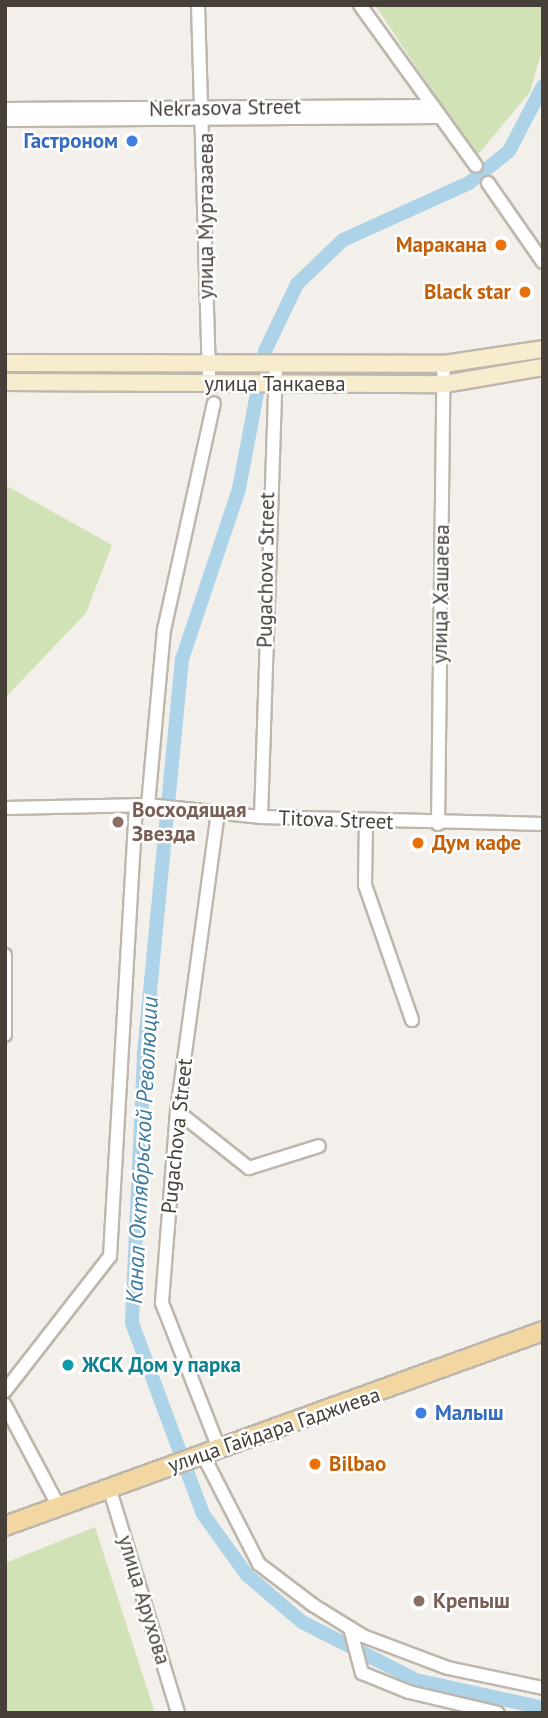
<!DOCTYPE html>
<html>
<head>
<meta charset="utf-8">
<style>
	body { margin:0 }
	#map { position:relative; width:548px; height:1718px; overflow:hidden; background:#f3efea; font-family:"PT Sans",sans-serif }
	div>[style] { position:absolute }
	.green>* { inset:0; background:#d1e2b7 }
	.canal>* { height:14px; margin:-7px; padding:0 7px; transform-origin:7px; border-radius:7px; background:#add3e8 }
	.roads { filter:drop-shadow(2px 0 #bdb7ad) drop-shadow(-2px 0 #bdb7ad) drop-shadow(0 2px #bdb7ad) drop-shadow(0 -2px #bdb7ad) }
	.minor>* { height:12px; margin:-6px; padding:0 6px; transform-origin:6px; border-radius:6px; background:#fff }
	.secondary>* { height:16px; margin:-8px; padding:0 8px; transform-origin:8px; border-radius:8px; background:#f8ecce }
	.primary>* { height:18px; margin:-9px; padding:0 9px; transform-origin:9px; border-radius:9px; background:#f3d7a3 }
	.dots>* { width:19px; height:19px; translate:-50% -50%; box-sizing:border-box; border:4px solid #fff; border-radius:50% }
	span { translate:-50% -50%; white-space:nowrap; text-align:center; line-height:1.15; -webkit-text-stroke:5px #fff; paint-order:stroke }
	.street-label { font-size:21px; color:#464039 }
	.shop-label { font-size:21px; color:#366cbe; font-weight:700 }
	.right { translate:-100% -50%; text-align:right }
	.left { translate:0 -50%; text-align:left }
	.food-label { font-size:21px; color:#c56008; font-weight:700 }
	.education-label { font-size:21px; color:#785e54; font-weight:700 }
	.culture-label { font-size:21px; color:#0d838f; font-weight:700 }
	.water-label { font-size:23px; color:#3c7a9f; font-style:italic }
	.frame { position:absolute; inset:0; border:7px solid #464039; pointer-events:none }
</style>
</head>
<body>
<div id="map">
	<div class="green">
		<div style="clip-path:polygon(375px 5px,543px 5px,543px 46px,530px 92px,476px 157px)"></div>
		<div style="clip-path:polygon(5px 485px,112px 545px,86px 613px,5px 698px)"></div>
		<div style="clip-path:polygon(95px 1527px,155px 1713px,5px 1713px,5px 1563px)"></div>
	</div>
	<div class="canal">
		<div style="left:543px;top:86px;width:73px;rotate:117.6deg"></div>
		<div style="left:509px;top:151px;width:51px;rotate:141.3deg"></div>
		<div style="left:469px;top:183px;width:138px;rotate:155.7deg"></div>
		<div style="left:343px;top:240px;width:64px;rotate:136.3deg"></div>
		<div style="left:297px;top:284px;width:74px;rotate:115.5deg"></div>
		<div style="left:265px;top:351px;width:140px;rotate:100.7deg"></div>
		<div style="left:239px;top:489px;width:179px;rotate:108.5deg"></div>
		<div style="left:182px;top:659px;width:399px;rotate:95.5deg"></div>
		<div style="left:144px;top:1056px;width:267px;rotate:92.6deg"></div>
		<div style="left:132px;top:1323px;width:204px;rotate:69.6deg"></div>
		<div style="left:203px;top:1514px;width:75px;rotate:54.2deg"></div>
		<div style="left:247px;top:1575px;width:72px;rotate:40.5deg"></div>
		<div style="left:302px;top:1622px;width:128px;rotate:27deg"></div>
		<div style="left:416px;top:1680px;width:130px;rotate:12.4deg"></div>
	</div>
	<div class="roads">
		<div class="minor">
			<div style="left:198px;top:5px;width:379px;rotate:88.3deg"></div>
			<div style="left:360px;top:5px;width:198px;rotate:54.2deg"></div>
			<div style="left:5px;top:109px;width:427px;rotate:-0.4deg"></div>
			<div style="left:5px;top:120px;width:434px;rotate:-0.4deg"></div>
			<div style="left:488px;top:183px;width:96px;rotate:55.2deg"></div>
			<div style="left:148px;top:805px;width:176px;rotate:-84.8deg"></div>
			<div style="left:164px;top:630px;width:232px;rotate:-77.6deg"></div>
			<div style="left:5px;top:808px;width:143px;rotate:-1.2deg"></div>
			<div style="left:148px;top:805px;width:114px;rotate:6.1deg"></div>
			<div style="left:261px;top:817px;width:282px;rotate:1.4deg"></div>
			<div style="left:218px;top:812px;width:302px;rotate:97.8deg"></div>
			<div style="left:177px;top:1111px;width:193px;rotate:94.5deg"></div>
			<div style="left:162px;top:1303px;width:159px;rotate:68.6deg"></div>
			<div style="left:261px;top:817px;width:451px;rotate:-88.1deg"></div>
			<div style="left:366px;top:821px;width:64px;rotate:90.9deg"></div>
			<div style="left:365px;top:885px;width:143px;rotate:70.8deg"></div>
			<div style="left:438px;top:824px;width:460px;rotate:-89.3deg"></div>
			<div style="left:5px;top:955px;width:80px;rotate:90deg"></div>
			<div style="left:177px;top:1111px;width:92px;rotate:38.4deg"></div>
			<div style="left:249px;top:1168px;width:73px;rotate:-17.4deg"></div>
			<div style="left:5px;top:1391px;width:171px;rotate:-52.1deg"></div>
			<div style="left:110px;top:1256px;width:449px;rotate:-86.7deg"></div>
			<div style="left:5px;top:1405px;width:115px;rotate:62.1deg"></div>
			<div style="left:203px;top:1455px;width:123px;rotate:62.8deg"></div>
			<div style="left:259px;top:1564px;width:68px;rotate:37.2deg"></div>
			<div style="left:313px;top:1605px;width:59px;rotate:31.8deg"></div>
			<div style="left:363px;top:1636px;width:91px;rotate:20.6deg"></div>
			<div style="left:448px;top:1668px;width:97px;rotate:11.9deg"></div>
			<div style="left:109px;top:1487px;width:236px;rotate:73deg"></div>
			<div style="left:350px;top:1628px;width:47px;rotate:75.1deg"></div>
			<div style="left:362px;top:1673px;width:51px;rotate:22deg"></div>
			<div style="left:409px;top:1692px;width:91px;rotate:13.3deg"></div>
		</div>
		<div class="secondary">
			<div style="left:5px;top:363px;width:439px;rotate:0.1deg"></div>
			<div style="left:444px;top:364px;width:100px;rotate:-8.6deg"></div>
			<div style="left:5px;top:382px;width:439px;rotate:0.3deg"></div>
			<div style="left:444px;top:384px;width:100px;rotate:-9.7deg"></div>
		</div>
		<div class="primary">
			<div style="left:5px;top:1526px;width:572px;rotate:-19.92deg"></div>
		</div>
	</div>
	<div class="dots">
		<div style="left:132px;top:141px;background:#3f7fe0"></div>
		<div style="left:501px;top:245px;background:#e8710a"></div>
		<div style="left:525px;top:292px;background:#e8710a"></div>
		<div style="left:118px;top:822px;background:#8d6e63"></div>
		<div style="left:418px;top:843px;background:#e8710a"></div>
		<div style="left:68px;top:1365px;background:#0f9aa8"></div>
		<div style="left:421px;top:1413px;background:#3f7fe0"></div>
		<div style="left:315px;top:1464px;background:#e8710a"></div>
		<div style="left:419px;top:1601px;background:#8d6e63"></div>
	</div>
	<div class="street-label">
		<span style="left:225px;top:108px;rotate:-1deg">Nekrasova Street</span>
		<span style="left:206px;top:216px;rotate:-90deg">улица Муртазаева</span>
		<span style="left:275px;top:384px">улица Танкаева</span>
		<span style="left:266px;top:570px;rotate:-89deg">Pugachova Street</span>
		<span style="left:441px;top:594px;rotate:-89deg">улица Хашаева</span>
		<span style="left:336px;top:820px;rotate:2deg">Titova Street</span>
		<span style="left:177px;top:1136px;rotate:-84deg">Pugachova Street</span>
		<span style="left:274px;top:1430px;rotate:-19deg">улица Гайдара Гаджиева</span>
		<span style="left:144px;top:1600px;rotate:73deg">улица Арухова</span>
	</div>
	<div class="shop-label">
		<span class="right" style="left:118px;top:141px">Гастроном</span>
		<span class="left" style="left:435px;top:1413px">Малыш</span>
	</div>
	<div class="food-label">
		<span class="right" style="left:487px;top:245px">Маракана</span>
		<span class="right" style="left:511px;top:292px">Black star</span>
		<span class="left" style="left:432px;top:843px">Дум кафе</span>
		<span class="left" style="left:329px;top:1464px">Bilbao</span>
	</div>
	<div class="education-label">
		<span class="left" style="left:132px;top:822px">Восходящая<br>Звезда</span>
		<span class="left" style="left:433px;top:1601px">Крепыш</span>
	</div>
	<div class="culture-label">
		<span class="left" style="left:82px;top:1365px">ЖСК Дом у парка</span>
	</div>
	<div class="water-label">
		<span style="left:142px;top:1150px;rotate:-87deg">Канал Октябрьской Революции</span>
	</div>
	<div class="frame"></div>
</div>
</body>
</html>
